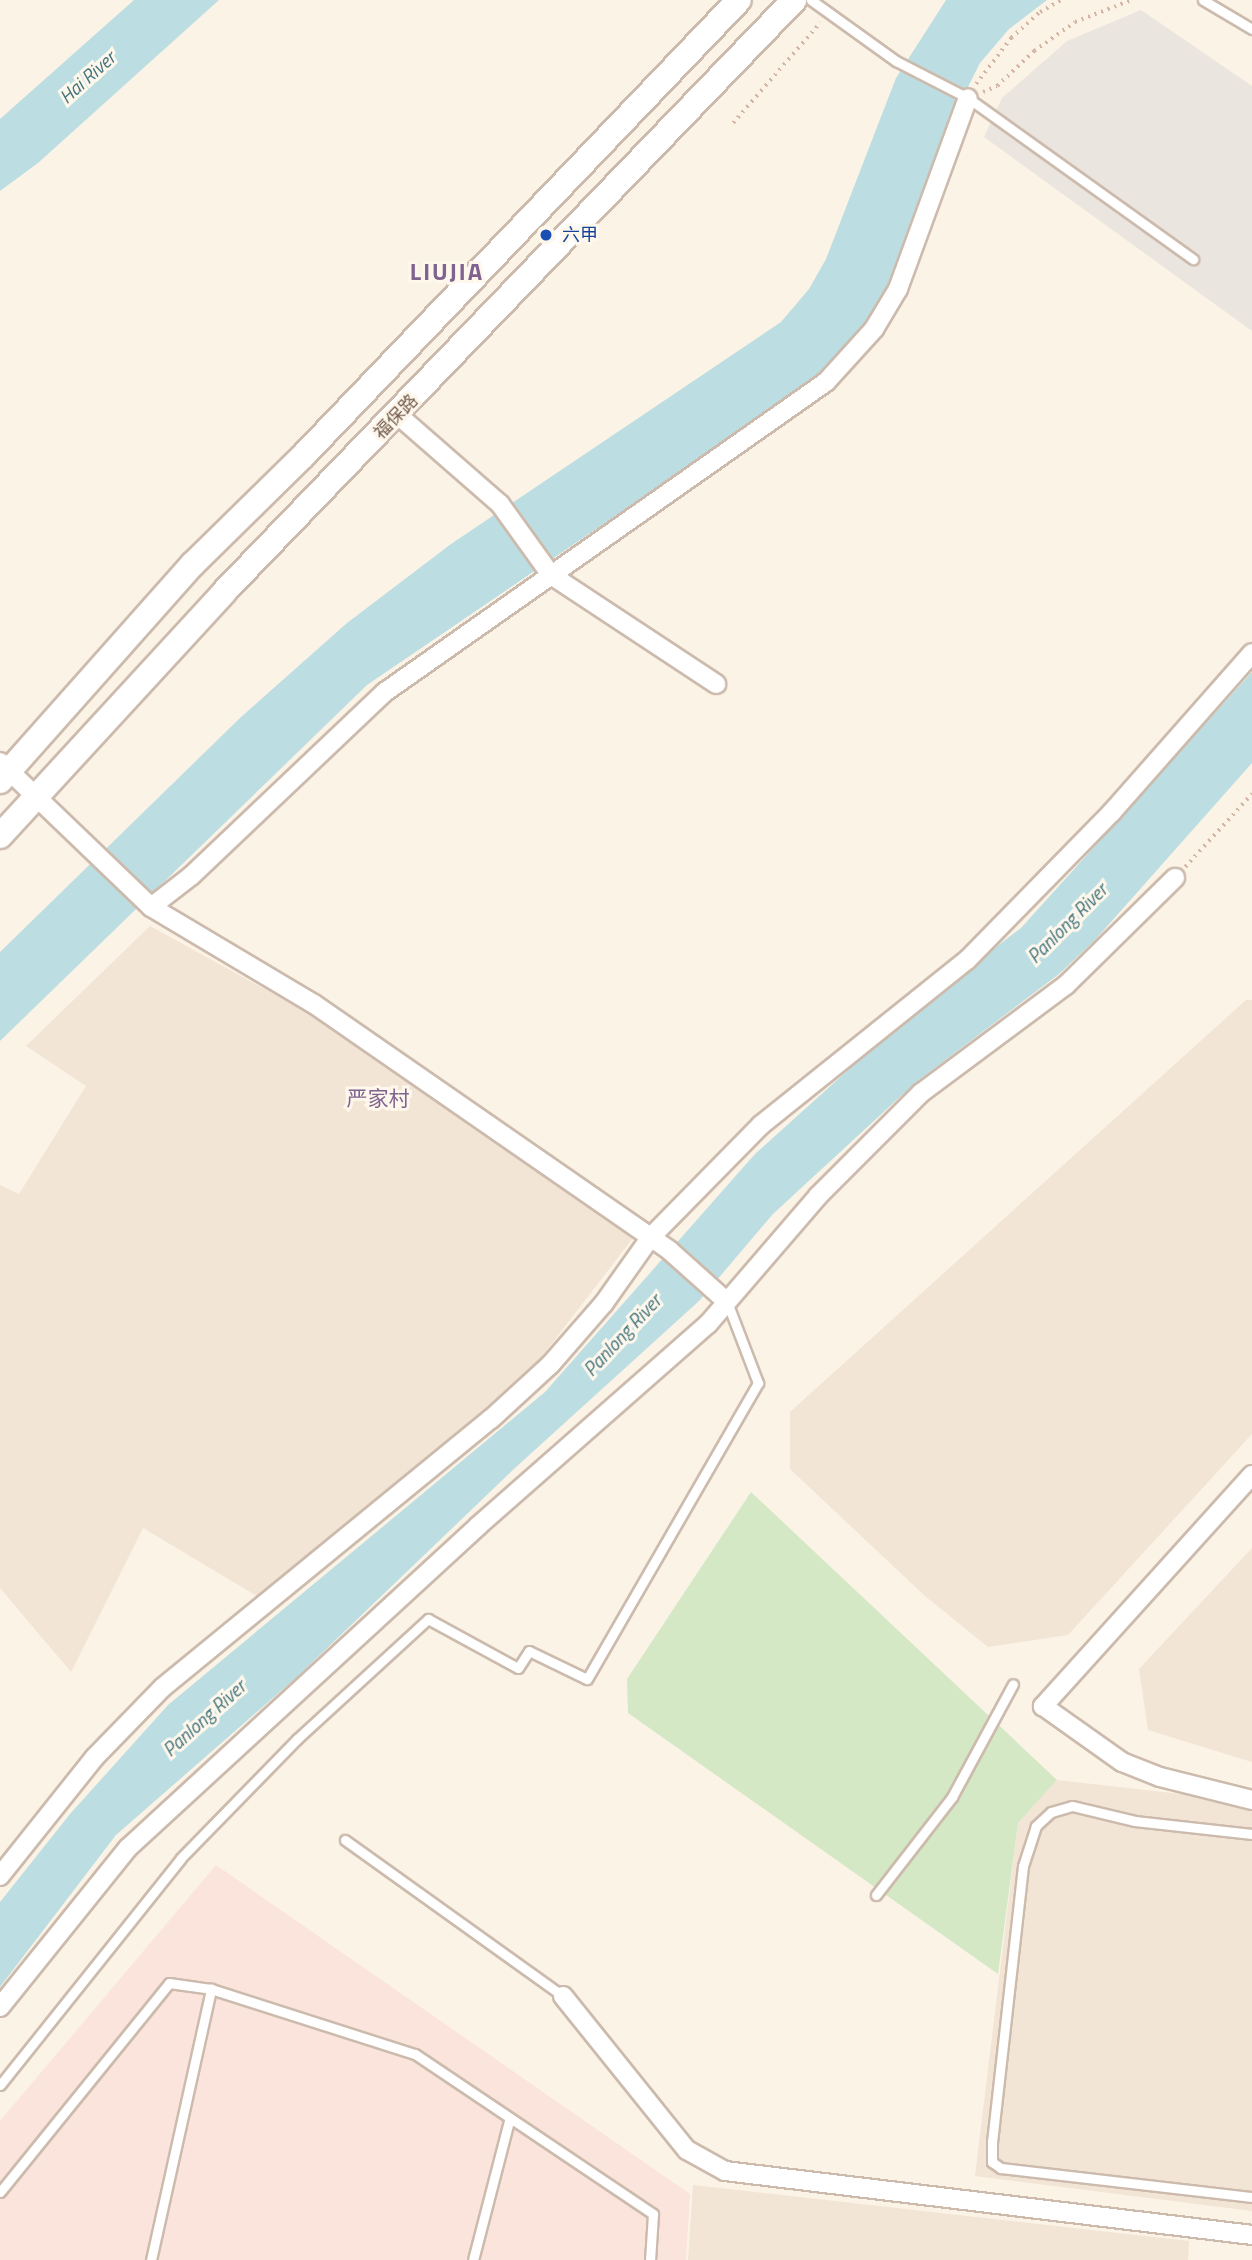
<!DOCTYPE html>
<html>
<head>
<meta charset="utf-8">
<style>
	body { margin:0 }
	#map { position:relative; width:1252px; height:2260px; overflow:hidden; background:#fbf3e6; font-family:"Titillium Web","Noto Sans SC",sans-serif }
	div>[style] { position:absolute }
	.residential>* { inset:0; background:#f2e5d5 }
	.commercial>* { inset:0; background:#fbe4db }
	.industrial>* { inset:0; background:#ebe5e0 }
	.green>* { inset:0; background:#d4e8c5 }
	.water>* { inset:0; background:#bcdee3 }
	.path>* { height:3.5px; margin-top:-1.75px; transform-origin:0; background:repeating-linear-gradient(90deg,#d4b5a3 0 2px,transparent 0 7px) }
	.roads { filter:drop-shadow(2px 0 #ccbbad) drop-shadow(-2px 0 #ccbbad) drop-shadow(0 2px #ccbbad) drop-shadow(0 -2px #ccbbad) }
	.service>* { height:9px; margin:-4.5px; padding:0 4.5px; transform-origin:4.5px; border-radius:4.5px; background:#fff }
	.minor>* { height:18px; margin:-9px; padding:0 9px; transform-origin:9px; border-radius:9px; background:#fff }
	.secondary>* { height:24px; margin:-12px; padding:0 12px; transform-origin:12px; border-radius:12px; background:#fff }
	.dots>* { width:19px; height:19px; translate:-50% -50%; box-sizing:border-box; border:4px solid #fef7ec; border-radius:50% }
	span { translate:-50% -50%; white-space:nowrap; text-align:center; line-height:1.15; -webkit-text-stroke:6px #fef7ec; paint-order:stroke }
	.transit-label { font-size:18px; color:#164399 }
	.left { translate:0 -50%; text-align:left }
	.street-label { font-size:18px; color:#735a4c }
	.water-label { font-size:19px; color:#44757e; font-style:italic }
	.quarter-label { font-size:21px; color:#80648f }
	.district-label { font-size:24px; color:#80648f; font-weight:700; letter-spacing:2px }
</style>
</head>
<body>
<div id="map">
	<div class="residential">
		<div style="clip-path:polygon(150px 926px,330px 1025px,636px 1234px,530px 1372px,265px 1601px,143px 1528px,71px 1672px,0 1588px,0 1185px,19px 1194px,86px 1086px,26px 1046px)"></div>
		<div style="clip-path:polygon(1246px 1000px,1252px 1000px,1252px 1434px,1068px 1635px,988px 1647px,925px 1596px,790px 1469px,790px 1412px)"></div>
		<div style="clip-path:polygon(1252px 1548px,1252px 1762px,1148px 1730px,1139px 1669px)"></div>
		<div style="clip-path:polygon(1057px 1780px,1252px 1802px,1252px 2211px,975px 2176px,1018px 1823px)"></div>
		<div style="clip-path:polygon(693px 2185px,1189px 2241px,1188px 2260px,688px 2260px)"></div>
	</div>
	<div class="commercial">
		<div style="clip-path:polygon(216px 1865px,690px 2194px,686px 2260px,0 2260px,0 2121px)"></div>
	</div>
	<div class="industrial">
		<div style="clip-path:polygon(1141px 10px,1252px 86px,1252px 331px,984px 137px,1002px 98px,1067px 41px)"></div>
	</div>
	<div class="green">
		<div style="clip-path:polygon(751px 1492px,1057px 1780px,1018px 1823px,998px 1974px,628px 1713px,627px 1679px)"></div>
	</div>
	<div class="water">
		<div style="clip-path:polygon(134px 0,219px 0,38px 163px,0 191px,0 119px)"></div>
		<div style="clip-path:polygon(946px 0,1047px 0,1009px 29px,980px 63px,957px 109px,901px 264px,877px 312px,821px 376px,367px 685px,0 1041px,0 952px,240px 718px,347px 623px,451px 544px,781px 322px,809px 289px,826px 259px,896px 78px)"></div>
		<div style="clip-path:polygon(1252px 672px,1252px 763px,1095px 940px,1059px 974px,915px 1083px,773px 1214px,699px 1301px,515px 1468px,298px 1676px,116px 1835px,0 1987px,0 1902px,70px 1814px,168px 1705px,545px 1392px,755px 1154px,927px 999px,1021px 928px)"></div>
	</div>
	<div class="path">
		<div style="left:976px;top:84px;width:58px;rotate:-52.7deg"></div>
		<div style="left:1011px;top:38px;width:39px;rotate:-42deg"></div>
		<div style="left:1040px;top:12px;width:24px;rotate:-30deg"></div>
		<div style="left:983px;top:92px;width:15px;rotate:-23deg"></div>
		<div style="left:997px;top:86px;width:51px;rotate:-43.4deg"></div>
		<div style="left:1034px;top:51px;width:50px;rotate:-35.3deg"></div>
		<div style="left:1075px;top:22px;width:60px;rotate:-21.4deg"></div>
		<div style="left:733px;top:123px;width:133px;rotate:-49deg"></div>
		<div style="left:1185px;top:867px;width:99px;rotate:-47.5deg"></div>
	</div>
	<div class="roads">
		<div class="service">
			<div style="left:811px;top:0;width:105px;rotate:35.7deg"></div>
			<div style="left:896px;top:61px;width:81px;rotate:27.2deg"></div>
			<div style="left:968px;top:98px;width:277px;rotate:35.6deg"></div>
			<div style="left:1203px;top:0;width:57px;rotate:30.6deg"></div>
			<div style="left:1252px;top:1834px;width:118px;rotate:-173.7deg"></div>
			<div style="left:1135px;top:1821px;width:65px;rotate:-166.6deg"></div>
			<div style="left:1072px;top:1806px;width:22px;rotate:164deg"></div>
			<div style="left:1051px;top:1812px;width:21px;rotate:137deg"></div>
			<div style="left:1036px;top:1826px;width:42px;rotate:108deg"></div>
			<div style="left:1023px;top:1866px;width:277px;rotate:96.4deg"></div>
			<div style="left:992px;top:2141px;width:21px;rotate:90deg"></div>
			<div style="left:992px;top:2162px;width:11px;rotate:34deg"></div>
			<div style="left:1001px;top:2168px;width:253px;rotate:6.6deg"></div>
			<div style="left:345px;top:1840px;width:268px;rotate:35.6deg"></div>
			<div style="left:876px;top:1895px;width:124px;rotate:-52.2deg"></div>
			<div style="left:952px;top:1797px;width:128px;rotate:-61.6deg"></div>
			<div style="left:0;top:2085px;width:290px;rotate:-51.4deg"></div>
			<div style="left:181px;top:1858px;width:166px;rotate:-45.7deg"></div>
			<div style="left:297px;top:1739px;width:178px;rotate:-42.5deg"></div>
			<div style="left:428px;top:1619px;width:102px;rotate:28.6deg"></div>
			<div style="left:518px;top:1668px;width:20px;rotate:-57deg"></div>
			<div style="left:529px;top:1651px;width:64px;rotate:25.8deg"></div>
			<div style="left:587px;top:1679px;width:342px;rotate:-60deg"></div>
			<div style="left:758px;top:1383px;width:87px;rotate:-110.9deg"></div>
			<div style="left:0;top:2192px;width:269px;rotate:-51deg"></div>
			<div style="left:169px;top:1983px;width:42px;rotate:8.1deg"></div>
			<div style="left:211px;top:1989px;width:214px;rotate:17.7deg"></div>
			<div style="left:415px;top:2054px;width:287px;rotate:33.9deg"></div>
			<div style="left:653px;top:2214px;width:46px;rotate:93.7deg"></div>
			<div style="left:151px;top:2260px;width:278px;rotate:-77.5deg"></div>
			<div style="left:473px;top:2260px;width:144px;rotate:-75.5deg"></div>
		</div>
		<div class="minor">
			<div style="left:399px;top:416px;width:134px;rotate:41.1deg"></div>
			<div style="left:500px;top:504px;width:87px;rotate:54.3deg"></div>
			<div style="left:551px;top:575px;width:198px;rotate:33.4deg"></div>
			<div style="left:0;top:762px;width:209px;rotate:43.8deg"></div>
			<div style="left:151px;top:907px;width:190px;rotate:30.8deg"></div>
			<div style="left:314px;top:1004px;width:432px;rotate:34.7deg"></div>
			<div style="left:669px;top:1250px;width:76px;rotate:41.8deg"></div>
			<div style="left:151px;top:907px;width:51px;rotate:-37.8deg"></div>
			<div style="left:191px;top:876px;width:267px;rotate:-43.5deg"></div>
			<div style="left:385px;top:692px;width:539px;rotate:-35.11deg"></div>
			<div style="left:826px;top:382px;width:72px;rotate:-47.8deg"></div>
			<div style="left:874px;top:329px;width:47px;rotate:-59deg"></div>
			<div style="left:898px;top:289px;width:203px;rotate:-69.9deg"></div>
			<div style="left:1252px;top:1475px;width:312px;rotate:132.1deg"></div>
			<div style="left:1043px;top:1706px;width:97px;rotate:35.3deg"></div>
			<div style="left:1122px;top:1762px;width:41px;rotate:21.5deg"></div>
			<div style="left:1160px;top:1777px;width:95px;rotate:14deg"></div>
			<div style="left:0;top:1876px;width:152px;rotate:-51.4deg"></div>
			<div style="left:95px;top:1757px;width:96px;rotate:-45.8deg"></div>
			<div style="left:162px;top:1688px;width:425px;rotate:-39.3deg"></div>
			<div style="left:491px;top:1419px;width:80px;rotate:-42.5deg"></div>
			<div style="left:550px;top:1365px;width:82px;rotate:-48.9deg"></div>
			<div style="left:604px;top:1303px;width:80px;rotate:-54.7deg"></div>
			<div style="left:650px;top:1238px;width:158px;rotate:-45.5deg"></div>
			<div style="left:761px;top:1125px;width:264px;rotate:-38.7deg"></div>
			<div style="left:967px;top:960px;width:207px;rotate:-45.6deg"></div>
			<div style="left:1112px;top:812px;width:212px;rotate:-48.6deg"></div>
			<div style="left:563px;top:1996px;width:198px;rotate:51.2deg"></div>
			<div style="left:687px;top:2150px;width:43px;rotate:28.9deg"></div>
			<div style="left:725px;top:2171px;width:531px;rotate:6.92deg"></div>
			<div style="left:0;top:2007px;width:204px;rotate:-51.2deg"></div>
			<div style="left:128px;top:1848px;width:476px;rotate:-42.6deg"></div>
			<div style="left:478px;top:1526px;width:306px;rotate:-41.3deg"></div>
			<div style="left:708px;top:1324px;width:169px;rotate:-49.3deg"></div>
			<div style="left:818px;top:1196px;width:146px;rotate:-45deg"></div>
			<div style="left:921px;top:1093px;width:181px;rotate:-36.7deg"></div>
			<div style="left:1066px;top:985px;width:153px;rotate:-44.5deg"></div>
		</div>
		<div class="secondary">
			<div style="left:0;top:781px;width:290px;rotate:-48.4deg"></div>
			<div style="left:193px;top:564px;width:156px;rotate:-44.5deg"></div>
			<div style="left:304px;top:455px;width:629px;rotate:-46.29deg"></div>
			<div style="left:0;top:836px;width:331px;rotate:-47.4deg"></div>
			<div style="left:224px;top:592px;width:822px;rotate:-46.08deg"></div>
		</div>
	</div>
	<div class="dots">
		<div style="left:546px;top:235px;background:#1a4fb4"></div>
	</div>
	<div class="transit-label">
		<span class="left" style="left:562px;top:235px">六甲</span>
	</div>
	<div class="street-label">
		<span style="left:396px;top:417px;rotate:-46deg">福保路</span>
	</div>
	<div class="water-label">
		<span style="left:87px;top:77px;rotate:-42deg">Hai River</span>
		<span style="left:1067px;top:923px;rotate:-45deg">Panlong River</span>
		<span style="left:622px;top:1335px;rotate:-47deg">Panlong River</span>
		<span style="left:204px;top:1718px;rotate:-42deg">Panlong River</span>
	</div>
	<div class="quarter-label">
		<span style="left:378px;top:1098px">严家村</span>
	</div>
	<div class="district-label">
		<span style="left:447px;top:272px">LIUJIA</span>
	</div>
</div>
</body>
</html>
